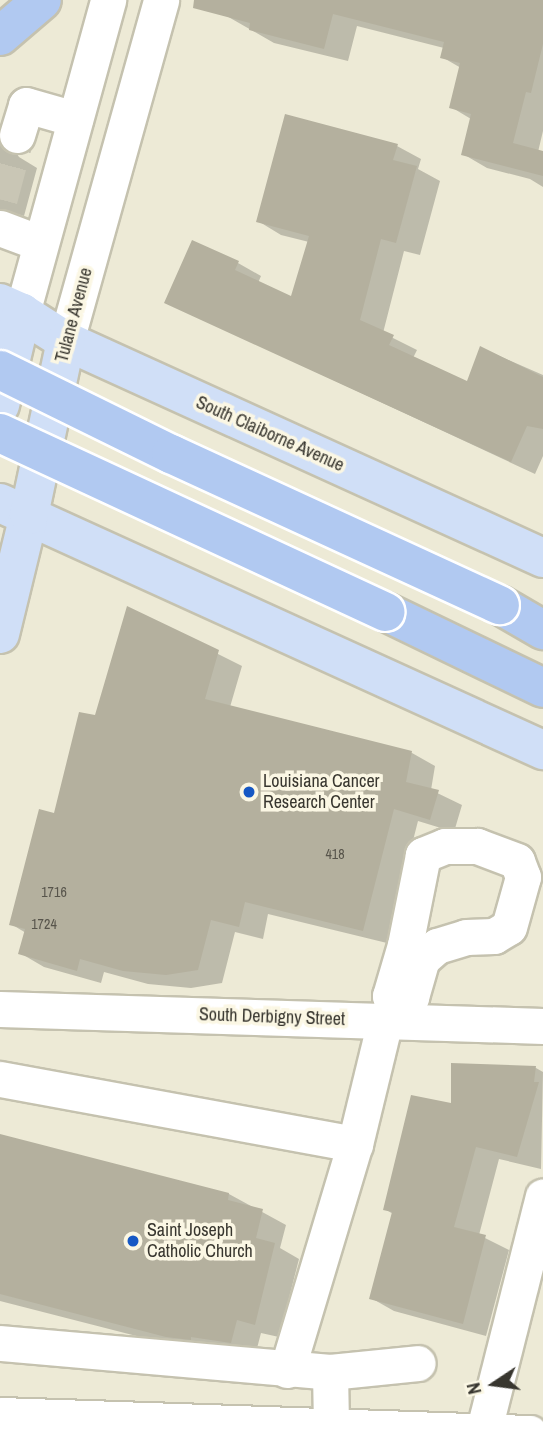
<!DOCTYPE html>
<html>
<head>
<meta charset="utf-8">
<style>
	body { margin:0 }
	#map { position:relative; width:543px; height:1433px; overflow:hidden; background:#edead6; font-family:"Archivo Narrow",sans-serif }
	div>[style] { position:absolute }
	.shadow>* { inset:0; background:#0003 }
	.building>* { inset:0; background:#b4b09e }
	.minor-tunnel>* { height:35px; margin-top:-17.5px; transform-origin:0; background:repeating-linear-gradient(90deg,#c9c6b5 0 35px,transparent 0 53px) }
	.roads { filter:drop-shadow(2px 0 #c5c2af) drop-shadow(-2px 0 #c5c2af) drop-shadow(0 2px #c5c2af) drop-shadow(0 -2px #c5c2af) }
	.minor>* { height:35px; margin:-17.5px; padding:0 17.5px; transform-origin:17.5px; border-radius:17.5px; background:#fff }
	.major>* { height:38px; margin:-19px; padding:0 19px; transform-origin:19px; border-radius:19px; background:#d0dff7 }
	.highway>* { height:38px; margin:-19px; padding:0 19px; transform-origin:19px; border-radius:19px; background:#b1c9f1 }
	.bridges { filter:drop-shadow(2px 0 #fff) drop-shadow(-2px 0 #fff) drop-shadow(0 2px #fff) drop-shadow(0 -2px #fff) }
	.highway-bridge>* { height:38px; margin:-19px; padding:0 19px; transform-origin:19px; border-radius:19px; background:#b1c9f1 }
	.dots>* { width:19px; height:19px; translate:-50% -50%; box-sizing:border-box; border:4px solid #fbf7e4; border-radius:50% }
	span { translate:-50% -50%; white-space:nowrap; text-align:center; line-height:1.15; -webkit-text-stroke:7px #fbf7e4; paint-order:stroke }
	.number-label { font-size:14px; color:#57544b }
	.number-label span { -webkit-text-stroke-width:0 }
	.street-label { font-size:18px; color:#38362f }
	.poi-label { font-size:18px; color:#38362f }
	.left { translate:0 -50%; text-align:left }
	.north { position:absolute; left:459px; top:1349px; width:70px; height:70px; -webkit-text-stroke:5px #fbf7e4; paint-order:stroke; rotate:257deg; font-size:19px; font-weight:700; line-height:28px; text-align:center; color:#38362f }
	.north::after { content:''; display:block; margin:auto; width:24px; height:32px; background:#38362f; clip-path:polygon(50% 0,100% 100%,50% 72%,0 100%) }
</style>
</head>
<body>
<div id="map">
	<div class="shadow">
		<div style="clip-path:polygon(229px 0,543px 0,543px 131px,538px 152px,543px 153px,543px 187px,530px 179px,487px 168px,463px 154px,471px 119px,451px 107px,461px 68px,442px 57px,444px 48px,357px 26px,348px 61px,274px 43px,225px 15px)"></div>
		<div style="clip-path:polygon(0 126px,19px 157px,37px 168px,24px 216px,0 209px)"></div>
		<div style="clip-path:polygon(397px 146px,421px 159px,418px 169px,440px 181px,420px 255px,404px 251px,383px 333px,417px 350px,413px 358px,468px 383px,481px 348px,543px 375px,543px 456px,535px 474px,166px 302px,238px 263px,261px 276px,258px 283px,292px 298px,309px 242px,281px 235px,258px 221px)"></div>
		<div style="clip-path:polygon(128px 609px,242px 666px,230px 707px,412px 753px,435px 766px,431px 790px,462px 805px,454px 832px,418px 821px,387px 943px,268px 914px,263px 939px,235px 932px,222px 983px,191px 988px,148px 984px,104px 972px,101px 983px,44px 967px,20px 953px,26px 933px,11px 924px,96px 717px)"></div>
		<div style="clip-path:polygon(453px 1064px,536px 1068px,543px 1072px,541px 1169px,499px 1159px,479px 1235px,509px 1250px,486px 1336px,394px 1311px,371px 1298px,393px 1214px,385px 1209px,453px 1105px)"></div>
		<div style="clip-path:polygon(0 1135px,229px 1194px,286px 1225px,280px 1248px,299px 1259px,279px 1337px,261px 1333px,255px 1356px,191px 1350px,0 1301px)"></div>
	</div>
	<div class="building">
		<div style="clip-path:polygon(194px 0,543px 0,543px 44px,531px 93px,526px 92px,513px 143px,543px 151px,543px 176px,461px 155px,471px 114px,449px 108px,460px 63px,440px 58px,444px 42px,333px 14px,324px 49px,249px 30px,250px 23px,193px 8px)"></div>
		<div style="clip-path:polygon(285px 114px,398px 144px,393px 160px,417px 166px,396px 243px,381px 239px,360px 320px,394px 335px,389px 345px,467px 381px,480px 346px,543px 377px,543px 429px,527px 426px,511px 462px,164px 303px,192px 240px,239px 261px,235px 270px,291px 296px,309px 236px,256px 222px)"></div>
		<div style="clip-path:polygon(127px 606px,219px 650px,205px 699px,412px 751px,406px 782px,439px 790px,430px 820px,394px 809px,363px 931px,245px 902px,239px 927px,211px 920px,198px 970px,166px 975px,123px 971px,80px 959px,77px 971px,18px 954px,25px 929px,9px 925px,39px 809px,54px 813px,79px 712px,95px 715px)"></div>
		<div style="clip-path:polygon(451px 1063px,536px 1066px,534px 1082px,539px 1082px,517px 1157px,476px 1147px,454px 1227px,486px 1235px,463px 1324px,369px 1299px,392px 1212px,383px 1210px,411px 1095px,451px 1103px)"></div>
		<div style="clip-path:polygon(0 1134px,229px 1193px,228px 1200px,263px 1209px,256px 1238px,275px 1243px,255px 1325px,237px 1320px,231px 1343px,191px 1337px,191px 1340px,166px 1337px,0 1294px)"></div>
	</div>
	<div class="minor-tunnel">
		<div style="left:0;top:199px;width:66px;rotate:-75.1deg"></div>
	</div>
	<div class="roads">
		<div class="minor">
			<div style="left:17px;top:135px;width:31px;rotate:-73deg"></div>
			<div style="left:26px;top:105px;width:51px;rotate:15.9deg"></div>
			<div style="left:0;top:228px;width:43px;rotate:20.6deg"></div>
			<div style="left:22px;top:313px;width:325px;rotate:-74.6deg"></div>
			<div style="left:66px;top:341px;width:354px;rotate:-74.4deg"></div>
			<div style="left:0;top:1009px;width:543px;rotate:1.79deg"></div>
			<div style="left:398px;top:1021px;width:11px;rotate:-85deg"></div>
			<div style="left:399px;top:1010px;width:18px;rotate:-47deg"></div>
			<div style="left:411px;top:997px;width:40px;rotate:-74deg"></div>
			<div style="left:422px;top:959px;width:20px;rotate:-41deg"></div>
			<div style="left:437px;top:946px;width:30px;rotate:-17deg"></div>
			<div style="left:466px;top:937px;width:28px;rotate:-2deg"></div>
			<div style="left:494px;top:936px;width:17px;rotate:-31deg"></div>
			<div style="left:509px;top:927px;width:52px;rotate:-74.4deg"></div>
			<div style="left:523px;top:877px;width:17px;rotate:-111deg"></div>
			<div style="left:517px;top:861px;width:43px;rotate:-159.4deg"></div>
			<div style="left:477px;top:846px;width:32px;rotate:180deg"></div>
			<div style="left:445px;top:846px;width:24px;rotate:158deg"></div>
			<div style="left:423px;top:855px;width:92px;rotate:101.3deg"></div>
			<div style="left:405px;top:945px;width:53px;rotate:106.4deg"></div>
			<div style="left:390px;top:996px;width:17px;rotate:57deg"></div>
			<div style="left:0;top:1079px;width:361px;rotate:10.4deg"></div>
			<div style="left:0;top:1343px;width:331px;rotate:5deg"></div>
			<div style="left:330px;top:1372px;width:54px;rotate:88.9deg"></div>
			<div style="left:287px;top:1370px;width:236px;rotate:-73.3deg"></div>
			<div style="left:355px;top:1144px;width:127px;rotate:-76.3deg"></div>
			<div style="left:330px;top:1372px;width:88px;rotate:-5.8deg"></div>
			<div style="left:0;top:1415px;width:530px;rotate:1.95deg"></div>
			<div style="left:483px;top:1433px;width:244px;rotate:-75.8deg"></div>
		</div>
		<div class="major">
			<div style="left:0;top:303px;width:24px;rotate:24deg"></div>
			<div style="left:22px;top:313px;width:52px;rotate:32.5deg"></div>
			<div style="left:66px;top:341px;width:524px;rotate:24.46deg"></div>
			<div style="left:0;top:405px;width:95px;rotate:-76.6deg"></div>
			<div style="left:0;top:503px;width:597px;rotate:24.46deg"></div>
			<div style="left:0;top:634px;width:122px;rotate:-76.3deg"></div>
			<div style="left:29px;top:515px;width:178px;rotate:-78deg"></div>
		</div>
		<div class="highway">
			<div style="left:0;top:36px;width:55px;rotate:-40.6deg"></div>
			<div style="left:500px;top:605px;width:50px;rotate:30.2deg"></div>
			<div style="left:386px;top:612px;width:174px;rotate:25.8deg"></div>
		</div>
	</div>
	<div class="bridges">
		<div class="highway-bridge">
			<div style="left:0;top:370px;width:191px;rotate:26.2deg"></div>
			<div style="left:171px;top:454px;width:362px;rotate:24.7deg"></div>
			<div style="left:0;top:433px;width:425px;rotate:24.9deg"></div>
		</div>
	</div>
	<div class="dots">
		<div style="left:249px;top:792px;background:#1658c4"></div>
		<div style="left:133px;top:1241px;background:#1658c4"></div>
	</div>
	<div class="number-label">
		<span style="left:335px;top:854px">418</span>
		<span style="left:54px;top:892px">1716</span>
		<span style="left:44px;top:924px">1724</span>
	</div>
	<div class="street-label">
		<span style="left:74px;top:315px;rotate:-75deg">Tulane Avenue</span>
		<span style="left:270px;top:434px;rotate:24deg">South Claiborne Avenue</span>
		<span style="left:272px;top:1017px;rotate:2deg">South Derbigny Street</span>
	</div>
	<div class="poi-label">
		<span class="left" style="left:263px;top:792px">Louisiana Cancer<br>Research Center</span>
		<span class="left" style="left:147px;top:1241px">Saint Joseph<br>Catholic Church</span>
	</div>
	<div class="north">N</div>
</div>
</body>
</html>
